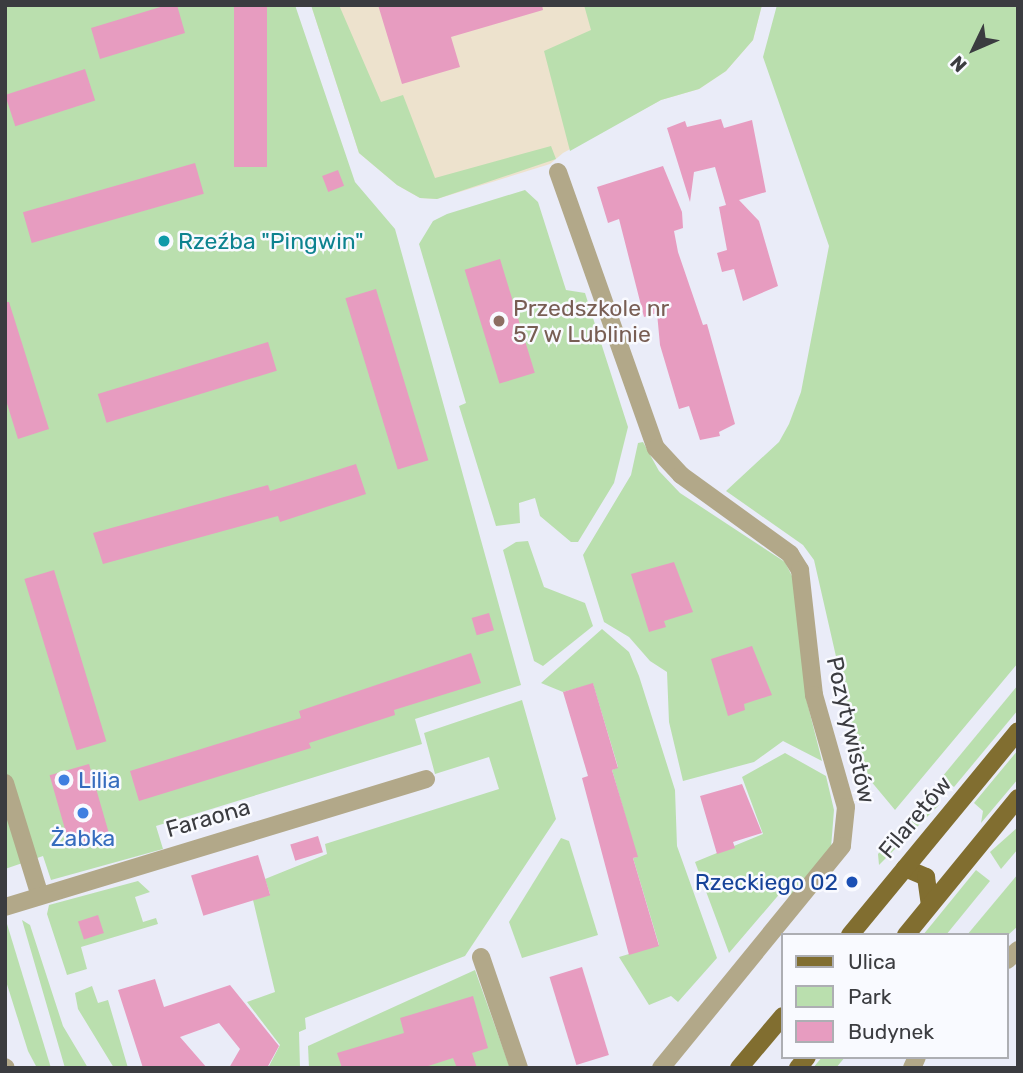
<!DOCTYPE html>
<html>
<head>
<meta charset="utf-8">
<style>
	body { margin:0 }
	#map { position:relative; width:1023px; height:1073px; overflow:hidden; background:#eaecf8; font-family:Rubik,sans-serif }
	div>[style] { position:absolute }
	.education>* { inset:0; background:#ede2cd }
	.green>* { inset:0; background:#badfae }
	.building>* { inset:0; background:#e79cc0; transform-origin:0 0 }
	.minor>* { height:18px; margin:-9px; padding:0 9px; transform-origin:9px; border-radius:9px; background:#b2a889 }
	.major>* { height:18px; margin:-9px; padding:0 9px; transform-origin:9px; border-radius:9px; background:#816e30 }
	.dots>* { width:19px; height:19px; translate:-50% -50%; box-sizing:border-box; border:4px solid #f9faff; border-radius:50% }
	span { translate:-50% -50%; white-space:nowrap; text-align:center; line-height:1.15; -webkit-text-stroke:5px #f9faff; paint-order:stroke }
	.culture-label { font-size:23px; color:#0d838f }
	.left { translate:0 -50%; text-align:left }
	.education-label { font-size:23px; color:#785e54 }
	.street-label { font-size:23px; color:#3b3c40 }
	.shop-label { font-size:23px; color:#366cbe }
	.transit-label { font-size:23px; color:#164399 }
	.right { translate:-100% -50%; text-align:right }
	.frame { position:absolute; inset:0; border:7px solid #3b3c40; pointer-events:none }
	.legend { position:absolute; left:781px; top:933px; width:228px; height:126px; box-sizing:border-box; background:#f9faff; border:2px solid #adaeb3; margin:0; padding:9px 12px; list-style:none; font-size:21px; color:#3b3c40 }
	.legend li { display:flex; align-items:center; gap:14px; height:35px }
	.legend b { width:35px; border:2px solid #adaeb3 }
	.north { position:absolute; left:939px; top:14px; width:70px; height:70px; -webkit-text-stroke:5px #f9faff; paint-order:stroke; rotate:226deg; font-size:19px; font-weight:700; line-height:28px; text-align:center; color:#3b3c40 }
	.north::after { content:''; display:block; margin:auto; width:24px; height:32px; background:#3b3c40; clip-path:polygon(50% 0,100% 100%,50% 72%,0 100%) }
</style>
</head>
<body>
<div id="map">
	<div class="education">
		<div style="clip-path:polygon(311px 5px,762px 5px,753px 40px,726px 71px,699px 89px,661px 100px,563px 153px,550px 164px,437px 199px,420px 198px,397px 185px,359px 153px)"></div>
	</div>
	<div class="green">
		<div style="clip-path:polygon(5px 5px,295px 5px,355px 182px,395px 229px,521px 685px,415px 719px,422px 744px,156px 826px,163px 849px,51px 880px,43px 856px,5px 869px)"></div>
		<div style="clip-path:polygon(311px 5px,339px 5px,381px 102px,403px 95px,435px 178px,551px 146px,556px 159px,437px 199px,420px 198px,397px 185px,359px 153px)"></div>
		<div style="clip-path:polygon(584px 5px,755px 6px,762px 5px,753px 40px,726px 71px,699px 89px,661px 100px,570px 151px,544px 51px,591px 30px)"></div>
		<div style="clip-path:polygon(777px 5px,1018px 5px,1018px 663px,895px 810px,870px 780px,853px 731px,814px 560px,803px 545px,726px 491px,779px 442px,789px 424px,801px 392px,829px 246px,763px 57px)"></div>
		<div style="clip-path:polygon(525px 190px,538px 202px,566px 290px,585px 293px,628px 427px,614px 483px,578px 542px,571px 542px,540px 516px,535px 498px,519px 503px,520px 523px,496px 526px,459px 406px,466px 403px,419px 244px,433px 221px,447px 214px)"></div>
		<div style="clip-path:polygon(643px 442px,659px 471px,680px 493px,785px 562px,794px 580px,806px 698px,822px 761px,783px 741px,754px 762px,683px 781px,669px 722px,667px 672px,650px 661px,629px 637px,604px 622px,583px 555px,631px 475px,638px 443px)"></div>
		<div style="clip-path:polygon(528px 541px,544px 587px,585px 603px,593px 626px,543px 666px,534px 661px,503px 550px,516px 542px)"></div>
		<div style="clip-path:polygon(602px 629px,629px 652px,639px 676px,675px 790px,677px 846px,717px 958px,678px 1002px,671px 996px,649px 1005px,619px 957px,659px 945px,633px 858px,637px 857px,612px 770px,618px 767px,593px 684px,563px 692px,541px 683px)"></div>
		<div style="clip-path:polygon(1018px 685px,1018px 710px,954px 787px,942px 777px)"></div>
		<div style="clip-path:polygon(522px 700px,556px 819px,465px 956px,305px 1018px,306px 1029px,299px 1032px,300px 1068px,268px 1068px,280px 1045px,247px 1002px,275px 992px,253px 900px,270px 894px,265px 879px,327px 854px,325px 844px,499px 789px,489px 757px,435px 774px,424px 733px)"></div>
		<div style="clip-path:polygon(1018px 750px,1018px 779px,981px 823px,983px 811px,974px 803px)"></div>
		<div style="clip-path:polygon(785px 753px,826px 776px,834px 810px,831px 848px,794px 901px,782px 891px,729px 953px,695px 862px,763px 834px,742px 777px)"></div>
		<div style="clip-path:polygon(928px 795px,939px 805px,879px 865px,878px 854px)"></div>
		<div style="clip-path:polygon(1018px 827px,1018px 849px,1001px 869px,990px 852px)"></div>
		<div style="clip-path:polygon(561px 838px,569px 841px,598px 935px,522px 958px,509px 922px)"></div>
		<div style="clip-path:polygon(976px 870px,990px 881px,946px 935px,923px 935px)"></div>
		<div style="clip-path:polygon(1018px 874px,1018px 926px,1007px 936px,967px 935px)"></div>
		<div style="clip-path:polygon(138px 881px,150px 892px,135px 897px,143px 922px,156px 918px,158px 924px,81px 947px,87px 969px,67px 975px,47px 914px,49px 905px)"></div>
		<div style="clip-path:polygon(22px 920px,30px 925px,63px 1026px,88px 1068px,65px 1068px)"></div>
		<div style="clip-path:polygon(7px 924px,51px 1068px,37px 1068px,28px 1051px,5px 978px)"></div>
		<div style="clip-path:polygon(475px 970px,510px 1068px,309px 1068px,308px 1046px)"></div>
		<div style="clip-path:polygon(92px 986px,98px 1003px,108px 1000px,128px 1068px,114px 1068px,78px 1009px,75px 993px)"></div>
		<div style="clip-path:polygon(822px 1057px,845px 1057px,836px 1068px,813px 1068px)"></div>
	</div>
	<div class="building">
		<div style="clip-path:polygon(167px 5px,177px 5px,185px 33px,100px 59px,91px 28px)"></div>
		<div style="left:234px;top:5px;width:33px;height:162px"></div>
		<div style="clip-path:polygon(378px 5px,542px 5px,543px 10px,451px 37px,460px 67px,402px 84px)"></div>
		<div style="left:85px;top:69px;width:33px;height:84px;rotate:72deg"></div>
		<div style="clip-path:polygon(721px 119px,724px 128px,752px 120px,766px 192px,739px 200px,759px 221px,778px 286px,743px 301px,734px 269px,722px 272px,717px 253px,727px 250px,719px 207px,726px 205px,715px 167px,694px 172px,690px 202px,667px 128px,685px 121px,687px 127px)"></div>
		<div style="left:195px;top:163px;width:32px;height:179px;rotate:74deg"></div>
		<div style="clip-path:polygon(663px 166px,682px 212px,683px 228px,674px 231px,678px 252px,703px 325px,707px 324px,735px 424px,719px 432px,720px 436px,700px 440px,689px 406px,679px 409px,660px 345px,657px 313px,644px 317px,619px 219px,608px 223px,597px 187px)"></div>
		<div style="left:338px;top:170px;width:17px;height:17px;rotate:69deg"></div>
		<div style="left:500px;top:259px;width:119px;height:37px;rotate:73deg"></div>
		<div style="left:376px;top:289px;width:179px;height:32px;rotate:73deg"></div>
		<div style="clip-path:polygon(5px 302px,9px 302px,49px 429px,18px 439px,5px 397px)"></div>
		<div style="left:268px;top:342px;width:30px;height:178px;rotate:73deg"></div>
		<div style="clip-path:polygon(356px 464px,366px 494px,280px 522px,278px 516px,103px 564px,93px 533px,268px 485px,270px 491px)"></div>
		<div style="clip-path:polygon(674px 562px,693px 612px,664px 621px,666px 627px,649px 632px,631px 574px)"></div>
		<div style="left:54px;top:570px;width:179px;height:31px;rotate:73deg"></div>
		<div style="left:489px;top:613px;width:18px;height:18px;rotate:74deg"></div>
		<div style="clip-path:polygon(752px 646px,772px 695px,744px 704px,745px 710px,728px 716px,711px 659px)"></div>
		<div style="clip-path:polygon(471px 653px,481px 683px,394px 710px,395px 715px,309px 743px,311px 748px,139px 801px,130px 771px,301px 718px,299px 711px)"></div>
		<div style="clip-path:polygon(593px 683px,618px 768px,612px 770px,638px 857px,633px 858px,659px 946px,629px 955px,582px 778px,588px 776px,563px 692px)"></div>
		<div style="left:89px;top:764px;width:75px;height:41px;rotate:74deg"></div>
		<div style="clip-path:polygon(742px 784px,762px 833px,733px 842px,735px 848px,717px 854px,700px 796px)"></div>
		<div style="left:318px;top:836px;width:17px;height:29px;rotate:73deg"></div>
		<div style="left:258px;top:855px;width:42px;height:70px;rotate:73deg"></div>
		<div style="left:98px;top:915px;width:19px;height:21px;rotate:72deg"></div>
		<div style="left:582px;top:967px;width:92px;height:34px;rotate:73deg"></div>
		<div style="clip-path:polygon(155px 979px,164px 1007px,230px 985px,279px 1046px,267px 1068px,229px 1068px,240px 1049px,219px 1023px,180px 1037px,207px 1068px,143px 1068px,118px 990px)"></div>
		<div style="clip-path:polygon(473px 996px,488px 1048px,472px 1053px,477px 1068px,457px 1068px,453px 1058px,422px 1068px,342px 1068px,337px 1053px,404px 1033px,400px 1018px)"></div>
	</div>
	<div class="minor">
		<div style="left:558px;top:172px;width:293px;rotate:70.5deg"></div>
		<div style="left:656px;top:448px;width:37px;rotate:47deg"></div>
		<div style="left:681px;top:475px;width:135px;rotate:35.9deg"></div>
		<div style="left:790px;top:554px;width:19px;rotate:58deg"></div>
		<div style="left:800px;top:570px;width:126px;rotate:83.6deg"></div>
		<div style="left:814px;top:695px;width:116px;rotate:74.1deg"></div>
		<div style="left:846px;top:807px;width:39px;rotate:96deg"></div>
		<div style="left:842px;top:846px;width:286px;rotate:129.2deg"></div>
		<div style="left:5px;top:783px;width:118px;rotate:72.8deg"></div>
		<div style="left:5px;top:907px;width:440px;rotate:-16.9deg"></div>
		<div style="left:481px;top:957px;width:117px;rotate:71.1deg"></div>
		<div style="left:1007px;top:960px;width:15px;rotate:-42deg"></div>
		<div style="left:5px;top:1067px;width:1px;rotate:45deg"></div>
		<div style="left:912px;top:1068px;width:12px;rotate:-66deg"></div>
	</div>
	<div class="major">
		<div style="left:905px;top:868px;width:23px;rotate:23deg"></div>
		<div style="left:926px;top:877px;width:28px;rotate:82deg"></div>
		<div style="left:850px;top:935px;width:264px;rotate:-50.5deg"></div>
		<div style="left:906px;top:935px;width:177px;rotate:-50.7deg"></div>
		<div style="left:739px;top:1068px;width:68px;rotate:-49.8deg"></div>
		<div style="left:798px;top:1068px;width:14px;rotate:-51deg"></div>
	</div>
	<div class="dots">
		<div style="left:164px;top:241px;background:#0f9aa8"></div>
		<div style="left:499px;top:321px;background:#8d6e63"></div>
		<div style="left:64px;top:780px;background:#3f7fe0"></div>
		<div style="left:83px;top:813px;background:#3f7fe0"></div>
		<div style="left:852px;top:882px;background:#1a4fb4"></div>
	</div>
	<div class="culture-label">
		<span class="left" style="left:178px;top:241px">Rzeźba "Pingwin"</span>
	</div>
	<div class="education-label">
		<span class="left" style="left:513px;top:321px">Przedszkole nr<br>57 w Lublinie</span>
	</div>
	<div class="street-label">
		<span style="left:851px;top:730px;rotate:77deg">Pozytywistów</span>
		<span style="left:915px;top:817px;rotate:-50deg">Filaretów</span>
		<span style="left:208px;top:818px;rotate:-16deg">Faraona</span>
	</div>
	<div class="shop-label">
		<span class="left" style="left:78px;top:780px">Lilia</span>
		<span style="left:83px;top:838px">Żabka</span>
	</div>
	<div class="transit-label">
		<span class="right" style="left:838px;top:882px">Rzeckiego 02</span>
	</div>
	<div class="frame"></div>
	<ul class="legend">
	<li><b style="height:9px;background:#816e30"></b>Ulica</li>
	<li><b style="height:19px;background:#badfae"></b>Park</li>
	<li><b style="height:19px;background:#e79cc0"></b>Budynek</li>
	</ul>
	<div class="north">N</div>
</div>
</body>
</html>
